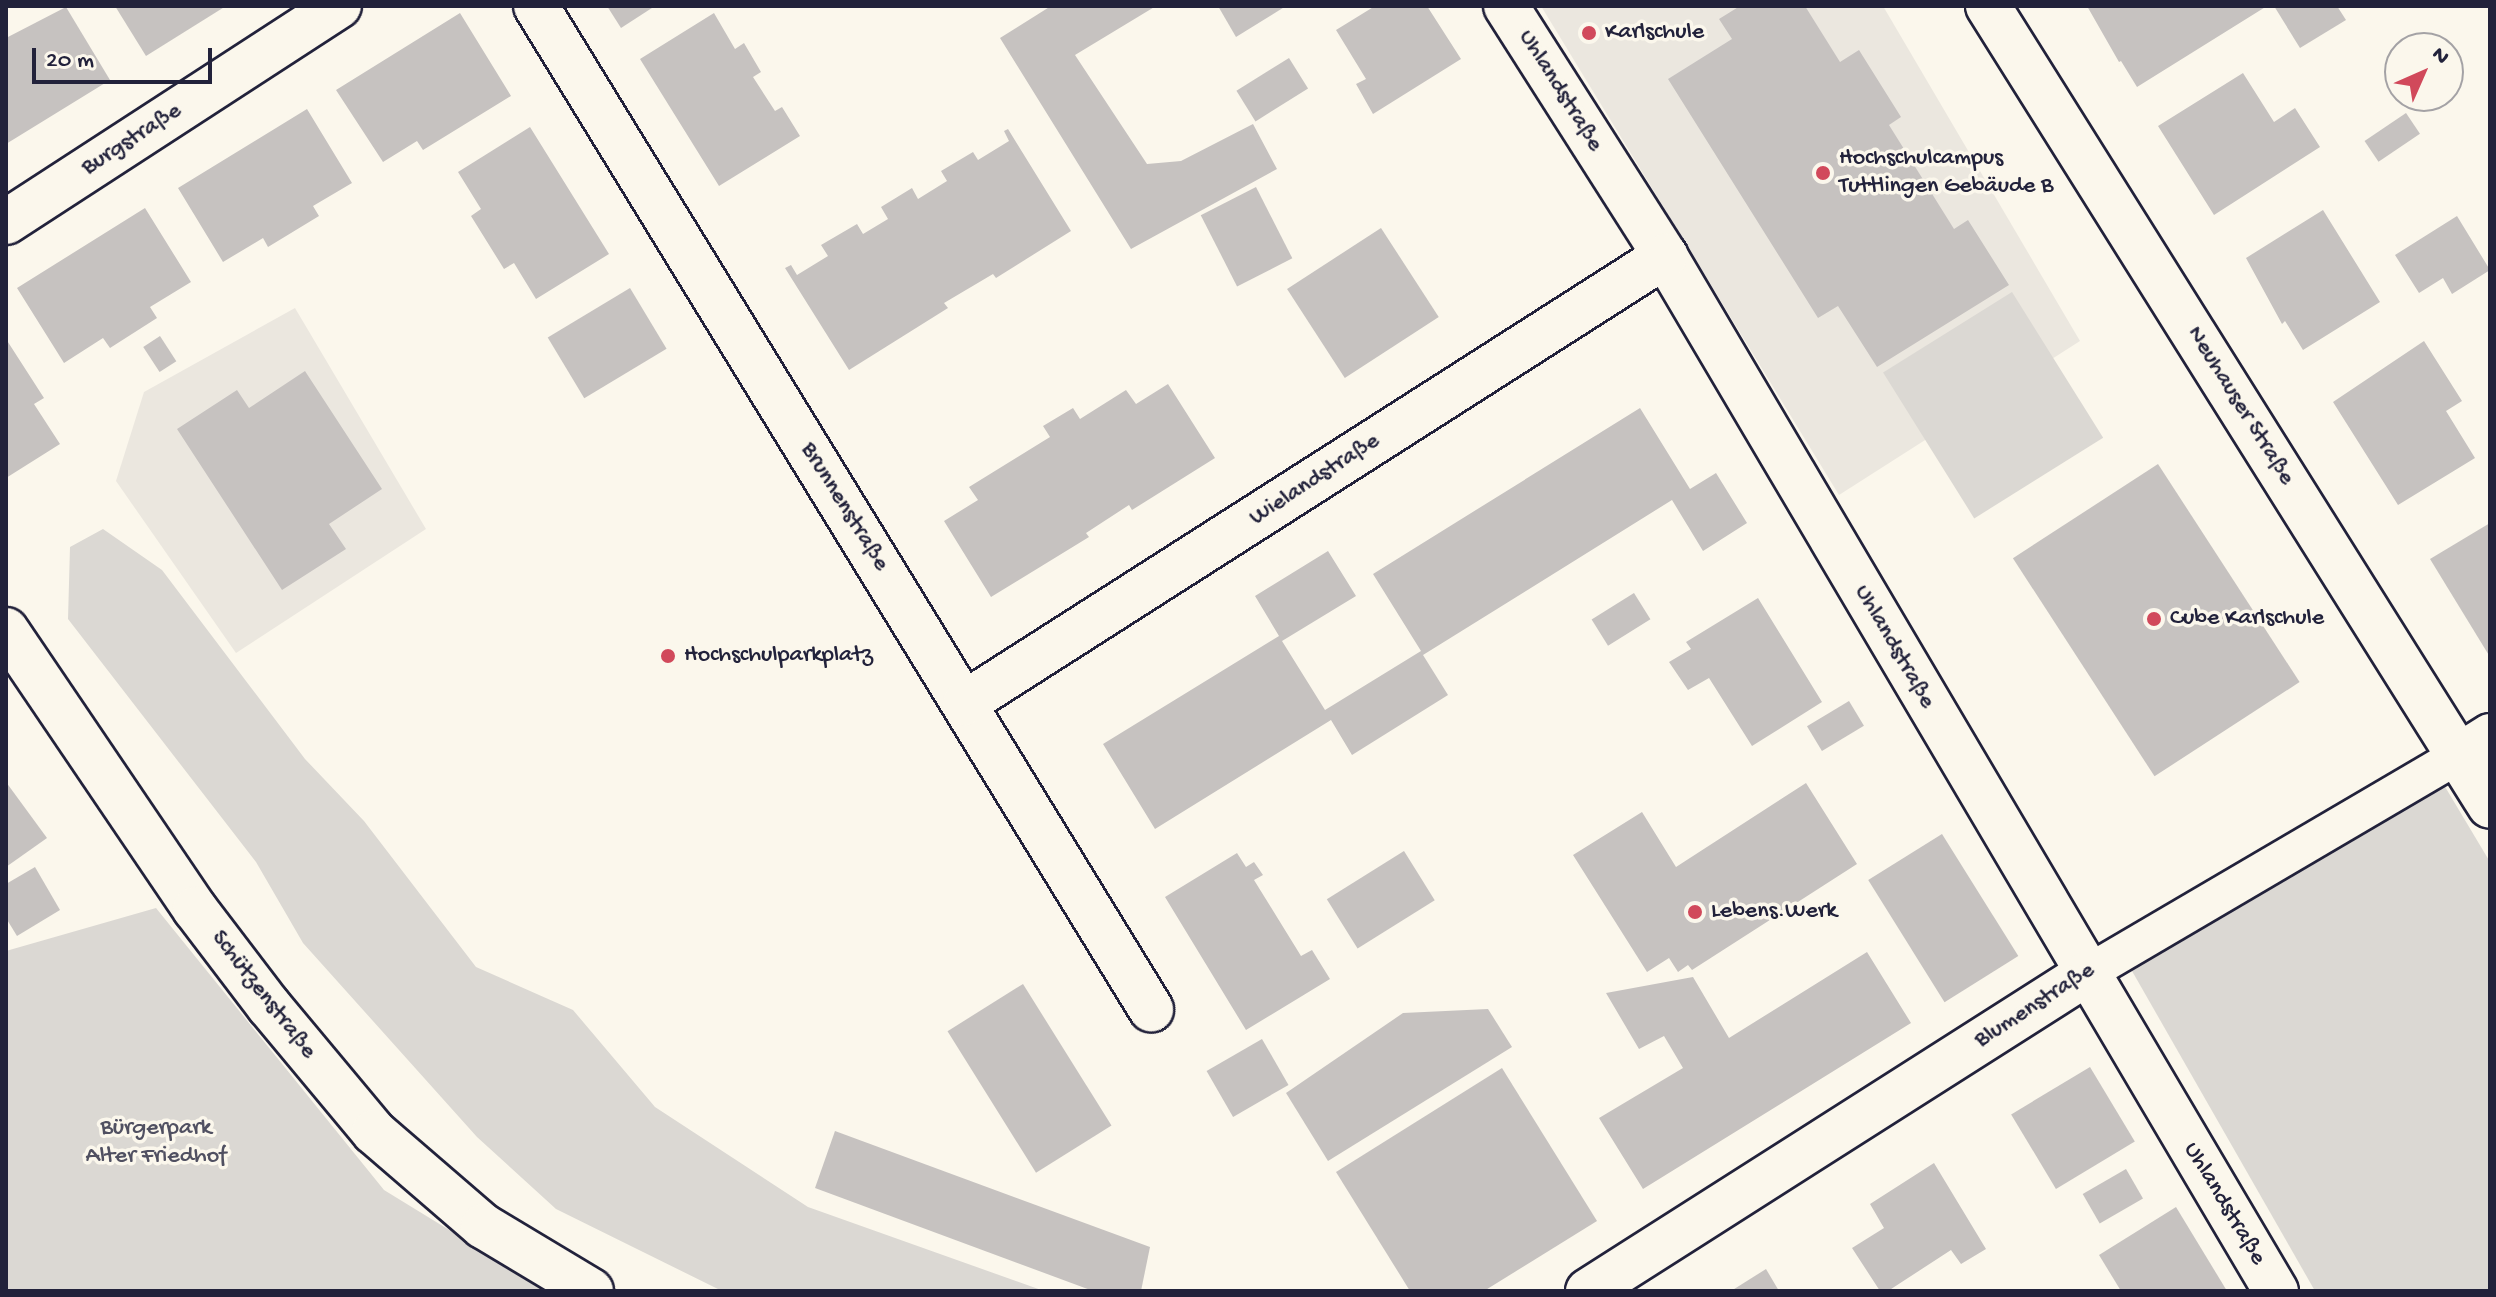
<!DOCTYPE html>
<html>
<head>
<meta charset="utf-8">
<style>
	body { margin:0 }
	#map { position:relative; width:2496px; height:1297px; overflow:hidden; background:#fbf7ec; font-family:"Gochi Hand",sans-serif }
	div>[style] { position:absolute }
	.built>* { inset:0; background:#ebe7df }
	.green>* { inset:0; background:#dbd8d3; transform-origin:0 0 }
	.building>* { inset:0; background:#c6c2c0; transform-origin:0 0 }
	.roads { filter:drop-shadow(2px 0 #22223b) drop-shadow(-2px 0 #22223b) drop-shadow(0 2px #22223b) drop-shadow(0 -2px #22223b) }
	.lane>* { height:36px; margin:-18px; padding:0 18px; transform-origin:18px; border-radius:18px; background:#fbf7ec }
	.street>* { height:44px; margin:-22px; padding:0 22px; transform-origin:22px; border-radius:22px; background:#fbf7ec }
	.secondary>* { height:44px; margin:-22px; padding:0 22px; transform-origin:22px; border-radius:22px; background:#fbf7ec }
	.dots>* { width:22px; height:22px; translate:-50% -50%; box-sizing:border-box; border:4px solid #fbf7ec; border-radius:50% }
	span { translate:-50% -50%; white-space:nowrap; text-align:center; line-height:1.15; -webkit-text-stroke:7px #fbf7ec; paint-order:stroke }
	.poi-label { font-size:24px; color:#22223b }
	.left { translate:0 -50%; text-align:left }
	.street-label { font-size:24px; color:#22223b }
	.park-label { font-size:24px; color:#505061 }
	.frame { position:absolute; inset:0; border:8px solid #22223b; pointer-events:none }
	.north { position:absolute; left:2384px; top:32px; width:80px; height:80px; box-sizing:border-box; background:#fbf7ec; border:2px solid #a4a2a5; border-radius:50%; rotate:45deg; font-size:22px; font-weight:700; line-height:32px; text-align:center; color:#22223b }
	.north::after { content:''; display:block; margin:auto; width:28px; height:36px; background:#d1495b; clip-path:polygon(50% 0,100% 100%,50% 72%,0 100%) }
	.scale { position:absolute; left:32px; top:48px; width:180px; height:36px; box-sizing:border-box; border:4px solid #22223b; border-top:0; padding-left:10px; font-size:24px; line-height:28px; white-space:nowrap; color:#22223b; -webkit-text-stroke:6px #fbf7ec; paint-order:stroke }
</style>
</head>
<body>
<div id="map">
	<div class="built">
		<div style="clip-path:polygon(1541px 6px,1883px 6px,2080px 341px,1839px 495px)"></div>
		<div style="clip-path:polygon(295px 308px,426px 529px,236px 653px,116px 481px,144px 392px)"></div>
	</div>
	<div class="green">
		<div style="left:2012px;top:292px;width:172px;height:152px;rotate:58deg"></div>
		<div style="clip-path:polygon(103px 529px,162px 570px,305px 759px,364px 821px,476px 967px,573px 1010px,655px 1107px,808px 1207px,1044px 1291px,722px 1291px,556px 1209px,477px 1137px,303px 943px,256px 862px,68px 619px,70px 547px)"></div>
		<div style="clip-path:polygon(2444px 785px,2490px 862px,2490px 1291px,2315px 1291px,2128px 964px)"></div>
		<div style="clip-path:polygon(156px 908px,384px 1190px,549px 1291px,6px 1291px,6px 951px)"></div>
	</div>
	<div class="building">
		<div style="clip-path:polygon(115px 6px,226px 6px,146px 56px)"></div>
		<div style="clip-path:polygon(607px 6px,655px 6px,621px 28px)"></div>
		<div style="clip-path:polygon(1051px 6px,1156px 6px,1075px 55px,1147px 164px,1181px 161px,1253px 124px,1277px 169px,1131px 249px,1000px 38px)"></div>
		<div style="clip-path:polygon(1218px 6px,1286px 6px,1236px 37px)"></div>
		<div style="clip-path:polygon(1375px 6px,1427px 6px,1461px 59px,1373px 114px,1356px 84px,1366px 79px,1336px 30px)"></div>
		<div style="clip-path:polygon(1740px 6px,1805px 6px,1840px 62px,1859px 50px,1901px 117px,1889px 125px,1954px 229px,1968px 220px,2009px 285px,1877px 367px,1838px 306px,1818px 318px,1668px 79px,1732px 39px,1719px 19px)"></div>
		<div style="clip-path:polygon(2087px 6px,2267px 6px,2137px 87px,2121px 61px,2119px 62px)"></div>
		<div style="clip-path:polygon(2274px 6px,2337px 6px,2346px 20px,2300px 48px)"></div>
		<div style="clip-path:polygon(66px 7px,110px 80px,6px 144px,6px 38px)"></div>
		<div style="clip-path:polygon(460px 13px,511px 96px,423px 150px,417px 141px,383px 162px,336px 90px)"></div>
		<div style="clip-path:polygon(714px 13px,735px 49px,744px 43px,761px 72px,753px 77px,775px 111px,782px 107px,800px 136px,719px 186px,640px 59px)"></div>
		<div style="left:1289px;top:58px;width:36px;height:62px;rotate:58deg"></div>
		<div style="clip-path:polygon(2243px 73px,2274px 122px,2295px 108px,2320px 147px,2214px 215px,2158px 126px)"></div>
		<div style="clip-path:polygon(307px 109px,352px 183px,313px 206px,319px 216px,268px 247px,263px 238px,223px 262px,178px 188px)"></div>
		<div style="left:2406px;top:113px;width:25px;height:50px;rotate:56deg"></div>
		<div style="clip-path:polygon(530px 127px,609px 254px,536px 299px,514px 263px,504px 269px,471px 216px,481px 209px,458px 172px)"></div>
		<div style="clip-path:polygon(1008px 129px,1071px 231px,996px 278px,993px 274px,944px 303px,948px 308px,849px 370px,785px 268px,791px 265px,797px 275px,828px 256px,821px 245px,857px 224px,863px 234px,888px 219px,881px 207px,912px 188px,918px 199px,947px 181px,941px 171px,973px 152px,978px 160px,1009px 141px,1004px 131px)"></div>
		<div style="left:1256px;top:187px;width:80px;height:62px;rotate:63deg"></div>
		<div style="clip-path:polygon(145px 208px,191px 282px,150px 307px,157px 318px,110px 348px,103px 338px,64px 363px,17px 288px)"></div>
		<div style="clip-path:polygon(2323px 210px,2380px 302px,2303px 350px,2285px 321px,2282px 324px,2246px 258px)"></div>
		<div style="clip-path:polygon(2457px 216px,2490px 270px,2452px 294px,2443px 278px,2419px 293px,2395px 255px)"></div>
		<div style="left:1381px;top:228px;width:106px;height:112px;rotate:57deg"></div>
		<div style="left:630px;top:288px;width:71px;height:96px;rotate:59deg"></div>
		<div style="left:160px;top:336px;width:30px;height:20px;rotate:57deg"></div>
		<div style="clip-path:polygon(6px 339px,44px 398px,34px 404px,60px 444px,6px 478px)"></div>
		<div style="clip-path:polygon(2424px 341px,2462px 401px,2446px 411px,2475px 458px,2398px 505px,2333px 402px)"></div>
		<div style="clip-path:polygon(305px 371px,382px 489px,329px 524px,346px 549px,282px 590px,177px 429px,237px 390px,249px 408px)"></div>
		<div style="clip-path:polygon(1168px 384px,1215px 458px,1132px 510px,1129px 505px,1086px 533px,1089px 537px,991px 597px,944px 521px,978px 500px,969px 487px,1050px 437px,1043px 426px,1073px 408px,1080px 419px,1126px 390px,1136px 404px)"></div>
		<div style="clip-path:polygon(1640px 408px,1690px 489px,1716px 473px,1747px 523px,1703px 551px,1672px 500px,1423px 655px,1448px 695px,1352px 755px,1331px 720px,1155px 829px,1103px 744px,1279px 636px,1255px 596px,1328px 551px,1356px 596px,1282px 641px,1325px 710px,1421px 651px,1373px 574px)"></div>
		<div style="left:2158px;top:464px;width:260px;height:173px;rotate:57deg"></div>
		<div style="clip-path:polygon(2490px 523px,2490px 657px,2430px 559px)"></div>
		<div style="left:1634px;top:593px;width:31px;height:50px;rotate:58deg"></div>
		<div style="clip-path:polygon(1758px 598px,1822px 702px,1752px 746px,1709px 678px,1688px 690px,1669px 662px,1691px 649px,1686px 642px)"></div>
		<div style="left:1849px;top:701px;width:29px;height:49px;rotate:59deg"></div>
		<div style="clip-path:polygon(6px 782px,47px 838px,6px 867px)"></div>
		<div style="clip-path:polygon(1806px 783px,1857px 864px,1692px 970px,1688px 965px,1678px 972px,1669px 958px,1647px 972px,1573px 855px,1642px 812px,1676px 867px)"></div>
		<div style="left:1942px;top:834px;width:144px;height:87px;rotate:58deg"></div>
		<div style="left:1404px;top:851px;width:58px;height:91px;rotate:58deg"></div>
		<div style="clip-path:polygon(1237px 853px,1246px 867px,1254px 862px,1263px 875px,1254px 880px,1301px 956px,1312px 950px,1330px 979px,1246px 1030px,1165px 897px)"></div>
		<div style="clip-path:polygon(35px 867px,60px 910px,17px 936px,6px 918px,6px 884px)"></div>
		<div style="clip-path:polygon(1867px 952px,1911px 1023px,1643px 1189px,1599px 1118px,1683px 1068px,1664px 1036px,1639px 1049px,1606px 993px,1693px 977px,1729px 1038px)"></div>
		<div style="left:1023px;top:984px;width:167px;height:89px;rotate:58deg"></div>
		<div style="clip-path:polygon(1488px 1009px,1512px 1047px,1328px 1161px,1286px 1093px,1403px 1013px)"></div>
		<div style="left:1262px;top:1039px;width:53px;height:64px;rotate:60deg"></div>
		<div style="left:2090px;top:1067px;width:87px;height:92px;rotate:59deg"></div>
		<div style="clip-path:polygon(1502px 1068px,1597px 1221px,1484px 1291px,1410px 1291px,1336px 1172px)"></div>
		<div style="clip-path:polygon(835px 1131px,1150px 1247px,1141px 1291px,1093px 1291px,815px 1188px)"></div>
		<div style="clip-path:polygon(1934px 1163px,1986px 1249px,1961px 1264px,1951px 1250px,1888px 1291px,1880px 1291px,1852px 1248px,1884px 1228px,1870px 1204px)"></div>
		<div style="left:2126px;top:1169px;width:34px;height:50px;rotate:60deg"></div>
		<div style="clip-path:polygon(2176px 1207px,2227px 1291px,2121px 1291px,2099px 1255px)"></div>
		<div style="clip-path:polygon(1766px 1269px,1779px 1291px,1731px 1291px)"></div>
	</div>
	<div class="roads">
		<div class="lane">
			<div style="left:2086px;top:974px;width:433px;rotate:-30.4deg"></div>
		</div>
		<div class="street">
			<div style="left:536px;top:6px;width:1177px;rotate:58.49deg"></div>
			<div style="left:1506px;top:6px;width:296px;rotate:57.5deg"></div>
			<div style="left:1665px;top:256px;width:1202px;rotate:59.45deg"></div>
			<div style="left:6px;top:222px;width:397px;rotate:-33deg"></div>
			<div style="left:965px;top:703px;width:831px;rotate:-32.56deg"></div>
			<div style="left:2460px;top:755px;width:36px;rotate:-32deg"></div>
			<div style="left:1588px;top:1291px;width:590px;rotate:-32.48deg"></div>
		</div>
		<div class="secondary">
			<div style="left:1988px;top:6px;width:944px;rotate:57.89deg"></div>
			<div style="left:6px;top:630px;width:337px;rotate:55.9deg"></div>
			<div style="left:195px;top:909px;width:122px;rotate:52.7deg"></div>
			<div style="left:269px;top:1006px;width:164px;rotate:50.2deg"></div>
			<div style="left:374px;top:1132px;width:144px;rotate:40.8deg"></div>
			<div style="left:483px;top:1226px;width:126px;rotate:31deg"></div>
		</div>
	</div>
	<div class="dots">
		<div style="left:1589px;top:33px;background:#d1495b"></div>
		<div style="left:1823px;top:173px;background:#d1495b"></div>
		<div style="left:2154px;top:619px;background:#d1495b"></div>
		<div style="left:668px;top:656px;background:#d1495b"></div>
		<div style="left:1695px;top:912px;background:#d1495b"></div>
	</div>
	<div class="poi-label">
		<span class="left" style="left:1605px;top:33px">Karlschule</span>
		<span class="left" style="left:1839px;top:173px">Hochschulcampus<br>Tuttlingen Gebäude B</span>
		<span class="left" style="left:2170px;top:619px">Cube Karlschule</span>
		<span class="left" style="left:684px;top:656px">Hochschulparkplatz</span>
		<span class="left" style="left:1711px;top:912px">Lebens.Werk</span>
	</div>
	<div class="street-label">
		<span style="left:1560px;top:91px;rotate:58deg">Uhlandstraße</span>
		<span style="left:132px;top:140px;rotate:-33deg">Burgstraße</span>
		<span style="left:2240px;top:406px;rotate:58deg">Neuhauser Straße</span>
		<span style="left:1315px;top:480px;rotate:-33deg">Wielandstraße</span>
		<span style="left:844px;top:507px;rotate:58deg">Brunnenstraße</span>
		<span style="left:1894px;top:647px;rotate:60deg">Uhlandstraße</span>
		<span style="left:263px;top:995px;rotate:52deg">Schützenstraße</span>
		<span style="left:2035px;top:1006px;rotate:-33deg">Blumenstraße</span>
		<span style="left:2224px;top:1204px;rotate:59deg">Uhlandstraße</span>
	</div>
	<div class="park-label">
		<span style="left:156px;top:1143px">Bürgerpark<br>Alter Friedhof</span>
	</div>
	<div class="frame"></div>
	<div class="north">N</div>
	<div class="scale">20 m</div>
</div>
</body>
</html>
